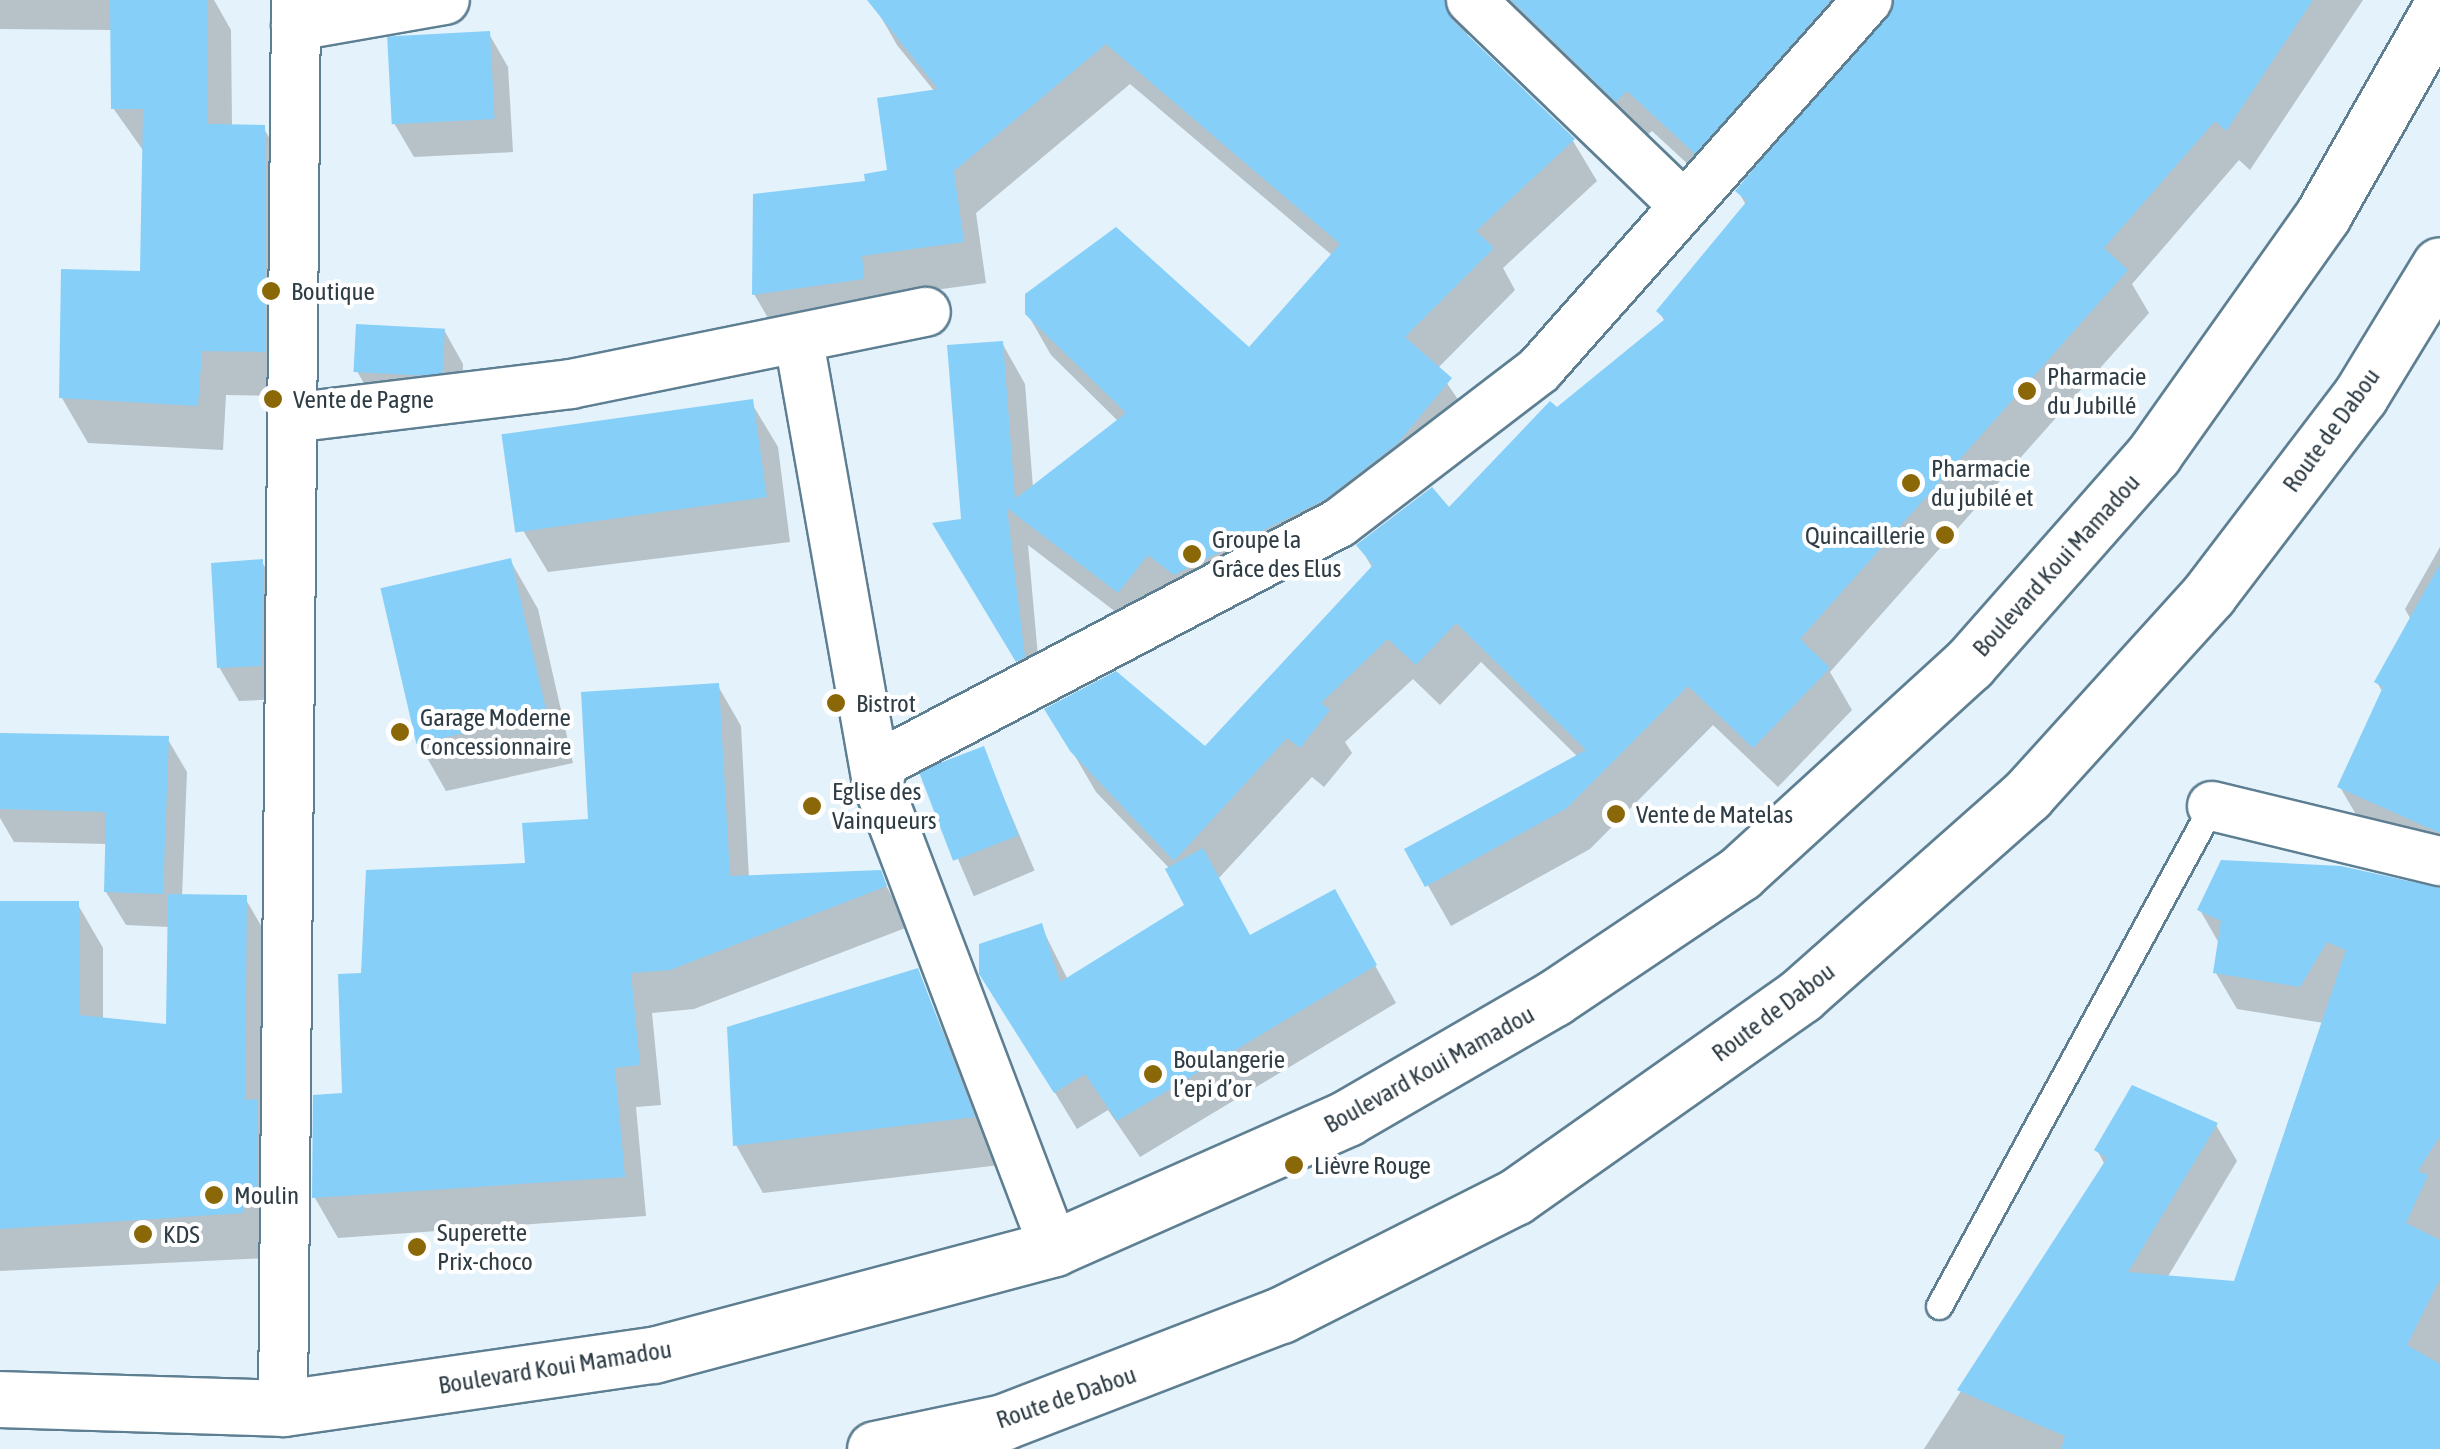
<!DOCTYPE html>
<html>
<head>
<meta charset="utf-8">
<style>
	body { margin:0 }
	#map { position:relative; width:2440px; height:1449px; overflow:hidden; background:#e4f2fb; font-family:"Asap Condensed",sans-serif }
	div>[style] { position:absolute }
	.shadow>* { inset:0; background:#0003; transform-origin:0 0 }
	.building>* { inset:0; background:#86cff9; transform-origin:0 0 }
	.roads { filter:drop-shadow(2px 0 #5e7f92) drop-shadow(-2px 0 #5e7f92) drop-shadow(0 2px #5e7f92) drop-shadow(0 -2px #5e7f92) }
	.lane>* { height:25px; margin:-12.5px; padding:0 12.5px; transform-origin:12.5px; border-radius:12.5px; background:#fff }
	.street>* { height:48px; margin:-24px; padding:0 24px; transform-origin:24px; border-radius:24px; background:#fff }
	.primary>* { height:55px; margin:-27.5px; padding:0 27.5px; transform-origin:27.5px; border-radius:27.5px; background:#fff }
	.dots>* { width:28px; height:28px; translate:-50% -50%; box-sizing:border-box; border:5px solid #fff; border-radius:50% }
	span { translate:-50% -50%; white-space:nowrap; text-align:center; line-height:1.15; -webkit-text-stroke:8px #fff; paint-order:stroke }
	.poi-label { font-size:25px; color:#2e3c45 }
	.left { translate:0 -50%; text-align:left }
	.right { translate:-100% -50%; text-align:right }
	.street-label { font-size:25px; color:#2e3c45 }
</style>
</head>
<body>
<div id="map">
	<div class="shadow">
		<div style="clip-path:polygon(0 0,214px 0,231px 30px,232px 127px,263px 127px,289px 172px,290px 396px,226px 395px,223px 450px,88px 443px,62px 398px,143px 273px,145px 153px,113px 108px,112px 30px,0 29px)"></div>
		<div style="clip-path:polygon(879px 0,2363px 0,2250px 170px,2239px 160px,2132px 284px,2149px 313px,1830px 672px,1852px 710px,1778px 787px,1713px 725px,1590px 849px,1451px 926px,1408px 850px,1578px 757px,1481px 662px,1440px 705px,1413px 679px,1345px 742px,1352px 753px,1324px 787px,1312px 777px,1218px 879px,1250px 938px,1334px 892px,1396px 1003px,1140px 1157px,1108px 1110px,1077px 1129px,1000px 1002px,1041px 926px,1068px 980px,1187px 906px,1170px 869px,1096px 792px,1048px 710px,1205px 749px,1373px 569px,1359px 545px,1449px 511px,1665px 322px,1659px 311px,1746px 205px,1738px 191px,1895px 15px,1871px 22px,1719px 193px,1652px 131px,1640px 141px,1475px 20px,1466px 37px,1573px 141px,1597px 181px,1503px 268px,1515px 290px,1437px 369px,1473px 421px,1142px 632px,1028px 545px,1042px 701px,959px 564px,1002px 343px,1025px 384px,1033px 488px,1119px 422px,1051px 355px,1027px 313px,1249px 351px,1333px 256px,1130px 84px,976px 213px,986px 283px,884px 297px,778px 335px,754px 294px,890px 172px,935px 92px,897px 45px,874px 5px)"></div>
		<div style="clip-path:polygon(489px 34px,508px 67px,513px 152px,414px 157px,394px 123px)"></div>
		<div style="clip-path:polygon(444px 330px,463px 364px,462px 405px,376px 405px,357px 371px)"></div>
		<div style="clip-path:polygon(751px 402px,778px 447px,790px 542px,548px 572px,521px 527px)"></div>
		<div style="clip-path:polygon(2440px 547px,2440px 860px,2361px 823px,2340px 787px,2383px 693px,2377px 682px,2411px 620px,2405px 609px)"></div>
		<div style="clip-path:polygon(510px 560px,538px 609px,573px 763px,446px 791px,418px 742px)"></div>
		<div style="clip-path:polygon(262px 562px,281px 595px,280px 699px,239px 701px,219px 667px)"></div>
		<div style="clip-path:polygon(718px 686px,741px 726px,749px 878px,879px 872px,908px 927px,694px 1009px,652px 1013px,661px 1105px,636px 1107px,646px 1216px,338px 1238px,315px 1198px,344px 1096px,363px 976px,591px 822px)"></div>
		<div style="clip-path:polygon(0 736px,167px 738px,187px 772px,182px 897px,245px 898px,271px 943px,268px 1258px,0 1271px,0 903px,77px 903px,103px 948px,103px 1020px,169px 1027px,170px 927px,126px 925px,106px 892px,108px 844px,14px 842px,0 818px)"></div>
		<div style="left:983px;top:749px;width:132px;height:66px;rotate:67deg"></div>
		<div style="clip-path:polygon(2440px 888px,2440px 1449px,1924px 1449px,2105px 1165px,2097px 1150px,2216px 1125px,2237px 1161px,2167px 1278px,2236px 1284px,2324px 1023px,2237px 1009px,2216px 973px,2220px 945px,2200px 910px)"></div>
		<div style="clip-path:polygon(917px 971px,1000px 1165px,763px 1193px,736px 1145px)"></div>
	</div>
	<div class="building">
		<div style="clip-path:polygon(110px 0,207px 0,208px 124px,265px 125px,265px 352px,202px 351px,198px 406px,59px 398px,61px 269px,140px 271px,143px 109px,111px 109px)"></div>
		<div style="clip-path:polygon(867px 0,1444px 0,1452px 20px,1575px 139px,1476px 231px,1494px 248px,1405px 337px,1452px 378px,1397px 444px,1324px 500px,1174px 575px,1148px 555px,1118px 593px,1007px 508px,1025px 657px,1016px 662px,932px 523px,961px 519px,947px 345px,1003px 341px,1015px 499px,1126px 413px,1025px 314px,1025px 294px,1116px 227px,1249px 347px,1340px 244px,1106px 44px,954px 171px,964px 242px,862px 256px,864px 279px,752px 295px,753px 194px,865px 181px,864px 174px,887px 170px,877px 98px,938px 89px)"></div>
		<div style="clip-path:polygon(1511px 0,1831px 0,1695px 154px,1627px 91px,1616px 102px)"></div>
		<div style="clip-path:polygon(1895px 0,2313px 0,2226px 131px,2215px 121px,2104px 248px,2128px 270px,1800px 639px,1830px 668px,1753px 748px,1688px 686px,1567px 808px,1425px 887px,1404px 849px,1586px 750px,1456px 623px,1416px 665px,1388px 639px,1321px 703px,1330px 710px,1300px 748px,1287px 738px,1174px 861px,1070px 751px,1044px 709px,1116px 671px,1205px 746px,1373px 565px,1356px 545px,1432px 487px,1449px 507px,1550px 401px,1557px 407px,1665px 319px,1656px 311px,1747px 201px,1735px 191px)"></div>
		<div style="left:490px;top:31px;width:88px;height:103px;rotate:87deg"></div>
		<div style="left:356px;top:324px;width:89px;height:48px;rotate:3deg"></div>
		<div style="left:753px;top:399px;width:99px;height:254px;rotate:82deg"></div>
		<div style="left:511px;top:558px;width:160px;height:134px;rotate:77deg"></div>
		<div style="clip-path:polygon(263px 559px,262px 666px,217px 668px,211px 563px)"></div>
		<div style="clip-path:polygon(2440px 564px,2440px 833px,2337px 787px,2383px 687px,2374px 682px)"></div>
		<div style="clip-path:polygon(719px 683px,730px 876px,881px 870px,887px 886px,670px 970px,631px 973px,640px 1065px,615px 1068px,625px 1177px,312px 1198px,313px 1095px,342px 1093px,338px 974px,361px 973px,366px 870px,525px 863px,522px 823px,588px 819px,581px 692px)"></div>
		<div style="clip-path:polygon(0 733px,169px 736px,163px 894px,104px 892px,106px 812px,0 809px)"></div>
		<div style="left:984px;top:746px;width:96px;height:70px;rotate:69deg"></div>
		<div style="clip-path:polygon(1203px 848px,1250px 935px,1335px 889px,1377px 965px,1117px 1121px,1085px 1074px,1054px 1093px,979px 974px,979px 944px,1042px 923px,1060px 982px,1184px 905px,1165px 869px)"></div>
		<div style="clip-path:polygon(2221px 860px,2341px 866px,2440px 888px,2440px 1136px,2418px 1171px,2428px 1175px,2406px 1223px,2440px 1240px,2440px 1279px,2407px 1345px,2440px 1364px,2440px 1449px,2061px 1449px,2065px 1436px,1957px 1390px,2107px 1158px,2094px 1150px,2132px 1085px,2218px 1123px,2128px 1272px,2234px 1281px,2346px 950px,2327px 942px,2300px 987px,2213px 973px,2221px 921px,2197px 910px)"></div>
		<div style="clip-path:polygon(168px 894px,247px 895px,245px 1100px,258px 1099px,257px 1203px,243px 1204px,244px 1213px,0 1229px,0 901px,79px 901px,79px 1015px,166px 1024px)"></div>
		<div style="clip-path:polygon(918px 968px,975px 1117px,733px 1146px,727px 1027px)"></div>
	</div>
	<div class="roads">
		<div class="lane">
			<div style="left:1939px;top:1306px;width:570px;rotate:-61.37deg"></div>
		</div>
		<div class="street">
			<div style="left:1471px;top:0;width:296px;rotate:44deg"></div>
			<div style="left:296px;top:26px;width:151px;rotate:-9.9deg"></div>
			<div style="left:799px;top:341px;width:448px;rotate:80deg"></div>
			<div style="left:299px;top:417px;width:274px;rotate:-6.9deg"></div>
			<div style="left:571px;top:384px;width:362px;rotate:-11.5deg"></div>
			<div style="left:2212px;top:806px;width:235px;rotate:13.6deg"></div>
			<div style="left:1054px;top:1248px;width:498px;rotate:-110.8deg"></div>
			<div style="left:877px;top:782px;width:23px;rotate:-67deg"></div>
			<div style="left:886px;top:761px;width:512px;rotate:-27.72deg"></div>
			<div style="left:1339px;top:523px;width:252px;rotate:-37.4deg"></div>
			<div style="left:1539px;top:370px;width:495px;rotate:-48.4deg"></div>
			<div style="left:283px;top:1408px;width:1408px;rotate:-89.47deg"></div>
		</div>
		<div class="primary">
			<div style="left:0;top:1399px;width:283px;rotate:1.8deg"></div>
			<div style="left:283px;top:1408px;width:374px;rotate:-8.2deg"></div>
			<div style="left:653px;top:1355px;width:415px;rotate:-14.9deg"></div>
			<div style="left:1054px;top:1248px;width:321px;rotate:-23.9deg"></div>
			<div style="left:1347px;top:1118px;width:239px;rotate:-30.1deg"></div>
			<div style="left:1554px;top:998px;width:224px;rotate:-33.9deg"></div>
			<div style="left:1740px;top:873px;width:310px;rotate:-42.4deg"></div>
			<div style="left:1969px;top:664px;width:280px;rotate:-48.6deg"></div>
			<div style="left:2154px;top:454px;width:293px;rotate:-54.7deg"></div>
			<div style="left:2323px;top:215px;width:237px;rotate:-60.4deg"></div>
			<div style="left:875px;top:1449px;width:131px;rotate:-11.9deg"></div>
			<div style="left:1003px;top:1422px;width:298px;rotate:-21.1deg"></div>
			<div style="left:1281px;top:1315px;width:262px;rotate:-26.8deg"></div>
			<div style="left:1515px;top:1197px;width:350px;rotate:-35.2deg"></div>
			<div style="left:1801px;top:995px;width:302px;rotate:-41.5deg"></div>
			<div style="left:2027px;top:795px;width:271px;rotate:-47.8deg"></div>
			<div style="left:2209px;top:594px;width:249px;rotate:-52.7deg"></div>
			<div style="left:2360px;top:396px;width:153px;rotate:-58.6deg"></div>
		</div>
	</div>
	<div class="dots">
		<div style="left:271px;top:291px;background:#8a6807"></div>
		<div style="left:2027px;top:391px;background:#8a6807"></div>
		<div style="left:273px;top:399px;background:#8a6807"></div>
		<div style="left:1911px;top:483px;background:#8a6807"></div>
		<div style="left:1945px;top:535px;background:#8a6807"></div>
		<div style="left:1192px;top:554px;background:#8a6807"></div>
		<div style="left:836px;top:703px;background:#8a6807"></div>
		<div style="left:400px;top:732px;background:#8a6807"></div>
		<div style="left:812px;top:806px;background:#8a6807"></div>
		<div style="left:1616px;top:814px;background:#8a6807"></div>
		<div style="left:1153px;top:1074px;background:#8a6807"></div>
		<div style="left:1294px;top:1165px;background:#8a6807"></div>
		<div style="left:214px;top:1195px;background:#8a6807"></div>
		<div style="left:143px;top:1234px;background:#8a6807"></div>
		<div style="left:417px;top:1247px;background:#8a6807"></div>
	</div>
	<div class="poi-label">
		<span class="left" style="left:291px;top:291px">Boutique</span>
		<span class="left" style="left:2047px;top:391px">Pharmacie<br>du Jubillé</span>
		<span class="left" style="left:293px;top:399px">Vente de Pagne</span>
		<span class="left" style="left:1931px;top:483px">Pharmacie<br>du jubilé et</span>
		<span class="right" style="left:1925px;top:535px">Quincaillerie</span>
		<span class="left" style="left:1212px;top:554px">Groupe la<br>Grâce des Elus</span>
		<span class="left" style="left:856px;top:703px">Bistrot</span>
		<span class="left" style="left:420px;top:732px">Garage Moderne<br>Concessionnaire</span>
		<span class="left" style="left:832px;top:806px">Eglise des<br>Vainqueurs</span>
		<span class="left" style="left:1636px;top:814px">Vente de Matelas</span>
		<span class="left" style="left:1173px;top:1074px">Boulangerie<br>l’epi d’or</span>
		<span class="left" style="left:1314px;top:1165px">Lièvre Rouge</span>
		<span class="left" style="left:234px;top:1195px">Moulin</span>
		<span class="left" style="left:437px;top:1247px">Superette<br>Prix-choco</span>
		<span class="left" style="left:163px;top:1234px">KDS</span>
	</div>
	<div class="street-label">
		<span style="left:2331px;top:430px;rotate:-54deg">Route de Dabou</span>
		<span style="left:2056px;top:565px;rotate:-48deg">Boulevard Koui Mamadou</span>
		<span style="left:1773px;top:1012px;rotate:-37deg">Route de Dabou</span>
		<span style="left:1429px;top:1069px;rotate:-29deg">Boulevard Koui Mamadou</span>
		<span style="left:555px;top:1367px;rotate:-9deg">Boulevard Koui Mamadou</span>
		<span style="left:1066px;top:1397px;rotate:-19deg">Route de Dabou</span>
	</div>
</div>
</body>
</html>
